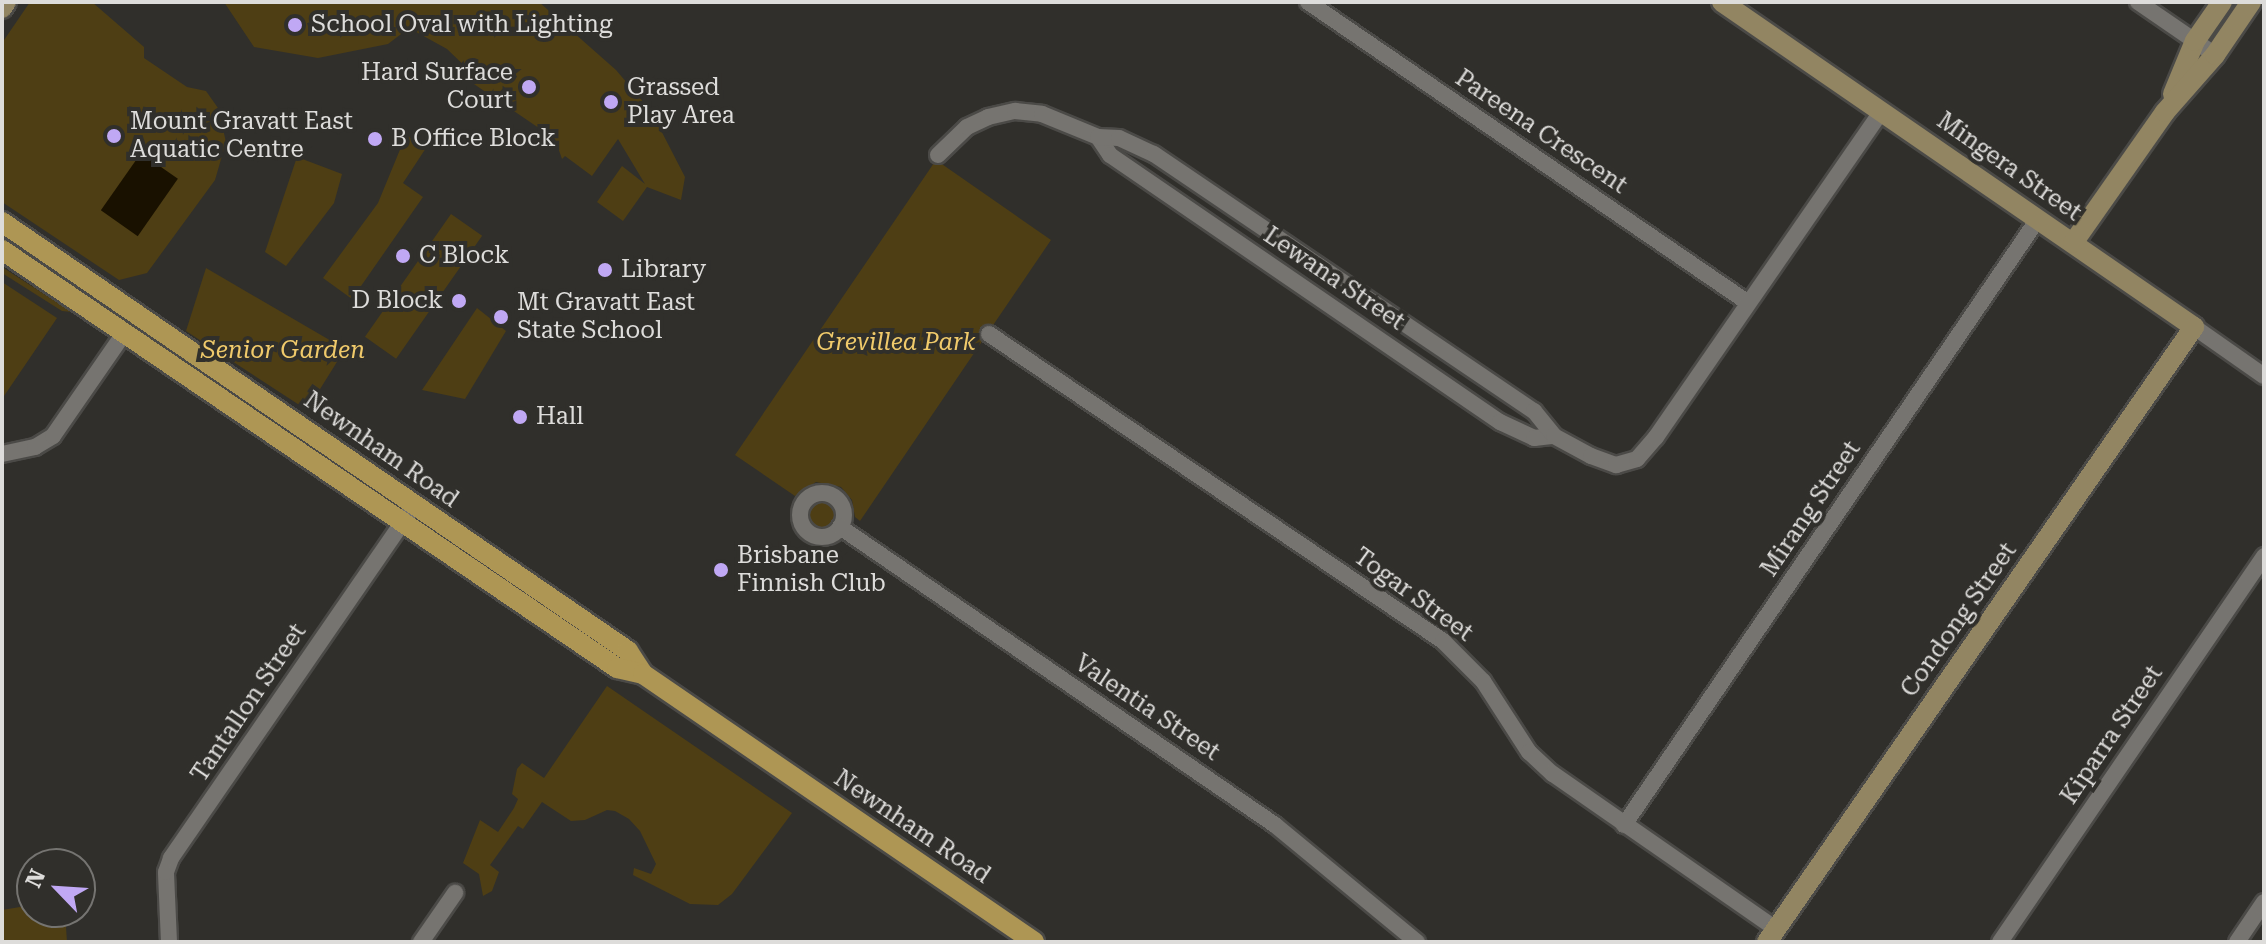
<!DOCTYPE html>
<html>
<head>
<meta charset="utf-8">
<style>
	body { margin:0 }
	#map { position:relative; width:2266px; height:944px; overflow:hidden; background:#302f2b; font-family:"Roboto Serif",serif }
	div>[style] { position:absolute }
	.green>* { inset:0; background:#4e3e14; transform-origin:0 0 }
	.round { border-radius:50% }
	.water>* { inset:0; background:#191100; transform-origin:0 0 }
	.roads { filter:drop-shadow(2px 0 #4b4a47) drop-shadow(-2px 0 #4b4a47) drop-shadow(0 2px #4b4a47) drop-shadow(0 -2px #4b4a47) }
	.street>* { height:16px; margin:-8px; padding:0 8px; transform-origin:8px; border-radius:8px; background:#767470 }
	.street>.ring { margin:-8px; padding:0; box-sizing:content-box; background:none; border:16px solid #767470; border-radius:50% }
	.secondary>* { height:20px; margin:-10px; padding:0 10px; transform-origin:10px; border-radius:10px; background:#928562 }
	.primary>* { height:20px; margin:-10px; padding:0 10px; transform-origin:10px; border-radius:10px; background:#ae9654 }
	.dots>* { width:22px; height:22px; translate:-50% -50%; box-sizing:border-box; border:4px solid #302f2b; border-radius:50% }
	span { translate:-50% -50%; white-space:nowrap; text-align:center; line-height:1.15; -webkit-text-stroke:8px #302f2b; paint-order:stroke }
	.poi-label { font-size:24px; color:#dddcda }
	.left { translate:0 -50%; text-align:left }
	.right { translate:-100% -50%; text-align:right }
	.street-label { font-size:24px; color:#dddcda }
	.park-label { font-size:24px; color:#f0ca6b; font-style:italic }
	.frame { position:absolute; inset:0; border:4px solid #dddcda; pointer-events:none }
	.north { position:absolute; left:16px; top:848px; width:80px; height:80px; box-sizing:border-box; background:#302f2b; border:2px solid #757471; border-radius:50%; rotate:295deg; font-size:22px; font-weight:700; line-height:32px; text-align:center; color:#dddcda }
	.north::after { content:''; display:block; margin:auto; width:28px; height:36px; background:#c0a8f4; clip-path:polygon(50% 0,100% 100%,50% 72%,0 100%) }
</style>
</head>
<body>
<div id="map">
	<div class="green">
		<div style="clip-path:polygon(30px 2px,92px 2px,144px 47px,144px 58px,187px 87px,206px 91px,218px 108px,226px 142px,215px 180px,147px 273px,119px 280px,2px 202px,2px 43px)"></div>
		<div style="clip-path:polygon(224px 2px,539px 2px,616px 70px,651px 111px,685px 177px,681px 200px,647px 187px,623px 221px,597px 202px,622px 166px,645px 184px,618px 139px,592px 176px,565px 156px,562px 159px,555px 139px,471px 82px,475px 76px,447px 49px,409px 28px,388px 44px,318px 58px,254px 47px)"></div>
		<div style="clip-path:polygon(406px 135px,426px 148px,403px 183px,423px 197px,352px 299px,323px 278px,378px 203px)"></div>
		<div style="clip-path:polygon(297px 157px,342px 174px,334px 203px,286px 266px,265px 252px)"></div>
		<div style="clip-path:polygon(936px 160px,1051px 240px,860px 521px,855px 517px,852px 500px,841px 487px,816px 482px,795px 496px,735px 455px)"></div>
		<div style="left:451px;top:214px;width:38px;height:150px;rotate:35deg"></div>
		<div style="clip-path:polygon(2px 267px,72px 312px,62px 311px,2px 273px)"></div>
		<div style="clip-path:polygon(206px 268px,345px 349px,307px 410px,186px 331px)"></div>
		<div style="clip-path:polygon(2px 282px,57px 318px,2px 399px)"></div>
		<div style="clip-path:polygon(477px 308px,506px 331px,465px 399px,422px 390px)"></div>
		<div class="round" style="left:809px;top:502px;width:26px;height:26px"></div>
		<div style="clip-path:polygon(607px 686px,792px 813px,732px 894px,718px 905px,690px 904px,633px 875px,634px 868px,651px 874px,656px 864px,640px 831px,629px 819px,615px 811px,607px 810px,585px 820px,571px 821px,542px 802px,523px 829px,518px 826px,490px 865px,499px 872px,492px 891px,483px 896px,479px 874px,463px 863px,480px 820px,498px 832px,514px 808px,518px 799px,512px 794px,517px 769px,522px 763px,544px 778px)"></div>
		<div style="clip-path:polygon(32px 905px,32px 912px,65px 912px,67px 942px,2px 942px,2px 910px)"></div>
	</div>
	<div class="water">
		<div style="left:141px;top:153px;width:45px;height:70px;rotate:35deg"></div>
	</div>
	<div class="roads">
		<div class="street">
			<div style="left:1308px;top:2px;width:532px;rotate:34.35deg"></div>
			<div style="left:2138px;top:2px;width:93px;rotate:34.5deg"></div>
			<div style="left:1098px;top:137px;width:22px;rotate:56deg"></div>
			<div style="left:1110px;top:155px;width:473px;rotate:34.4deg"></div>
			<div style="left:1500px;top:422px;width:38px;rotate:25deg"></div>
			<div style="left:1534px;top:438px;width:20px;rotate:-6deg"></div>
			<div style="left:938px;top:155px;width:40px;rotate:-44deg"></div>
			<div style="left:967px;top:127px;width:23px;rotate:-25deg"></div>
			<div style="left:988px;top:117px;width:28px;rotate:-13deg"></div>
			<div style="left:1015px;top:111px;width:27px;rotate:6deg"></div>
			<div style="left:1042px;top:114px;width:61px;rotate:22.3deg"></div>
			<div style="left:1098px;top:137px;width:21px;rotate:3deg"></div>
			<div style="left:1119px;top:138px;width:38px;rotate:25deg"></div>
			<div style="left:1154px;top:154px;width:459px;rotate:34.1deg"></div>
			<div style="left:1534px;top:411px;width:32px;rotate:51deg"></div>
			<div style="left:1554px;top:436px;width:42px;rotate:28.4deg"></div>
			<div style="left:1591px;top:456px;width:27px;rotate:20deg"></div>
			<div style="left:1616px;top:465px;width:22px;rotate:-16deg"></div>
			<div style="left:1637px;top:459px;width:29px;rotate:-49deg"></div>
			<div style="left:1656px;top:437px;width:397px;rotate:-55.3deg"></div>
			<div style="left:2194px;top:327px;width:85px;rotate:35deg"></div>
			<div style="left:989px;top:334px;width:548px;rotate:34.07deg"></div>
			<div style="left:1443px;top:641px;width:57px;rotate:45deg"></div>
			<div style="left:1483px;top:681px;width:85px;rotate:57.1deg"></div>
			<div style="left:1529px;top:752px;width:33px;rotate:43deg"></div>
			<div style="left:1553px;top:774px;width:272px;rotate:34.8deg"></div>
			<div style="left:2px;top:454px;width:34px;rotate:-12deg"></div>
			<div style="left:35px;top:447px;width:21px;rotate:-31deg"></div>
			<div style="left:53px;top:436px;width:126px;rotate:-55.3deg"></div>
			<div class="ring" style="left:800px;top:493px;width:28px;height:28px"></div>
			<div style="left:840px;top:527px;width:527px;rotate:34.41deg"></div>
			<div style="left:1275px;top:825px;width:184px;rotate:39.5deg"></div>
			<div style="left:1624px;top:825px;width:734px;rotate:-55.66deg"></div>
			<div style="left:169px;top:942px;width:70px;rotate:-92.5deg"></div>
			<div style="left:166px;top:872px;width:15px;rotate:-70deg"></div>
			<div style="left:171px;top:858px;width:418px;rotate:-55.4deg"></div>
			<div style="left:421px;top:942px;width:60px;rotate:-55.2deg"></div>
			<div style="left:2000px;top:942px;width:468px;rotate:-55.6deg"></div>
			<div style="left:2237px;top:942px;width:48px;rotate:-56deg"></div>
		</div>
		<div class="secondary">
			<div style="left:1722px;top:2px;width:573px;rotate:34.55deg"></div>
			<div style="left:2194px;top:327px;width:749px;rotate:124.77deg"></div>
			<div style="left:2px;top:8px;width:7px;rotate:-56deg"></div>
			<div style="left:2173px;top:94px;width:57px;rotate:-67.5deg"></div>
			<div style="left:2195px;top:41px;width:47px;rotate:-55.3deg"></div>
			<div style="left:2073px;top:243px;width:160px;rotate:-54.9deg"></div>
			<div style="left:2165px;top:112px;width:76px;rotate:-48.7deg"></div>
			<div style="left:2215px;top:55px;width:64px;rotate:-55.8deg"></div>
		</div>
		<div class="primary">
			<div style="left:2px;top:222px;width:759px;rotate:34.42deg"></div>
			<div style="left:628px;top:651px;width:27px;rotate:57deg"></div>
			<div style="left:2px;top:250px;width:744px;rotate:34.2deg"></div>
			<div style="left:617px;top:668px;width:27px;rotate:13deg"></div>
			<div style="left:643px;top:674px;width:474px;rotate:34.4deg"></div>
		</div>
	</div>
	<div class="dots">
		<div style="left:295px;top:25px;background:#c0a8f4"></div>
		<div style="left:529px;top:87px;background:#c0a8f4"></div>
		<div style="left:611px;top:102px;background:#c0a8f4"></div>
		<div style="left:114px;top:136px;background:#c0a8f4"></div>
		<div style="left:375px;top:139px;background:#c0a8f4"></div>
		<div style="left:403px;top:256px;background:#c0a8f4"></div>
		<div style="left:605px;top:270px;background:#c0a8f4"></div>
		<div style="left:459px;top:301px;background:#c0a8f4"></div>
		<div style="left:501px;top:317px;background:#c0a8f4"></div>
		<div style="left:520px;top:417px;background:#c0a8f4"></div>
		<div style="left:721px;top:570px;background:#c0a8f4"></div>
	</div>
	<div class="poi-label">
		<span class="left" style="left:311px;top:25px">School Oval with Lighting</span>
		<span class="right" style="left:513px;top:87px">Hard Surface<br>Court</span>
		<span class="left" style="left:627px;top:102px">Grassed<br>Play Area</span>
		<span class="left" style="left:130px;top:136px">Mount Gravatt East<br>Aquatic Centre</span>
		<span class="left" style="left:391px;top:139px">B Office Block</span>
		<span class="left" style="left:419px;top:256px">C Block</span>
		<span class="left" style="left:621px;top:270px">Library</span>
		<span class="right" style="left:443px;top:301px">D Block</span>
		<span class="left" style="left:517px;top:317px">Mt Gravatt East<br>State School</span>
		<span class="left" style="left:536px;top:417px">Hall</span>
		<span class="left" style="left:737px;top:570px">Brisbane<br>Finnish Club</span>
	</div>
	<div class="street-label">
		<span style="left:1541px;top:132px;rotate:34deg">Pareena Crescent</span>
		<span style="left:2009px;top:167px;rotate:35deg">Mingera Street</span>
		<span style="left:1334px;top:279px;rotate:34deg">Lewana Street</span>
		<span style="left:381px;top:450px;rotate:35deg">Newnham Road</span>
		<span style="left:1811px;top:509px;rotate:-56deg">Mirang Street</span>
		<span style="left:1413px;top:595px;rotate:36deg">Togar Street</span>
		<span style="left:1959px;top:620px;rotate:-55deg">Condong Street</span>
		<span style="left:249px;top:703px;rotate:-56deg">Tantallon Street</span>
		<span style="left:1147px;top:708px;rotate:34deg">Valentia Street</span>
		<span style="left:2112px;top:735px;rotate:-56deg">Kiparra Street</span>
		<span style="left:912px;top:827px;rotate:34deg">Newnham Road</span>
	</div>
	<div class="park-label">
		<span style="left:896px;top:343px">Grevillea Park</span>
		<span style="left:283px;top:351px">Senior Garden</span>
	</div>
	<div class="frame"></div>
	<div class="north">N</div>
</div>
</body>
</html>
